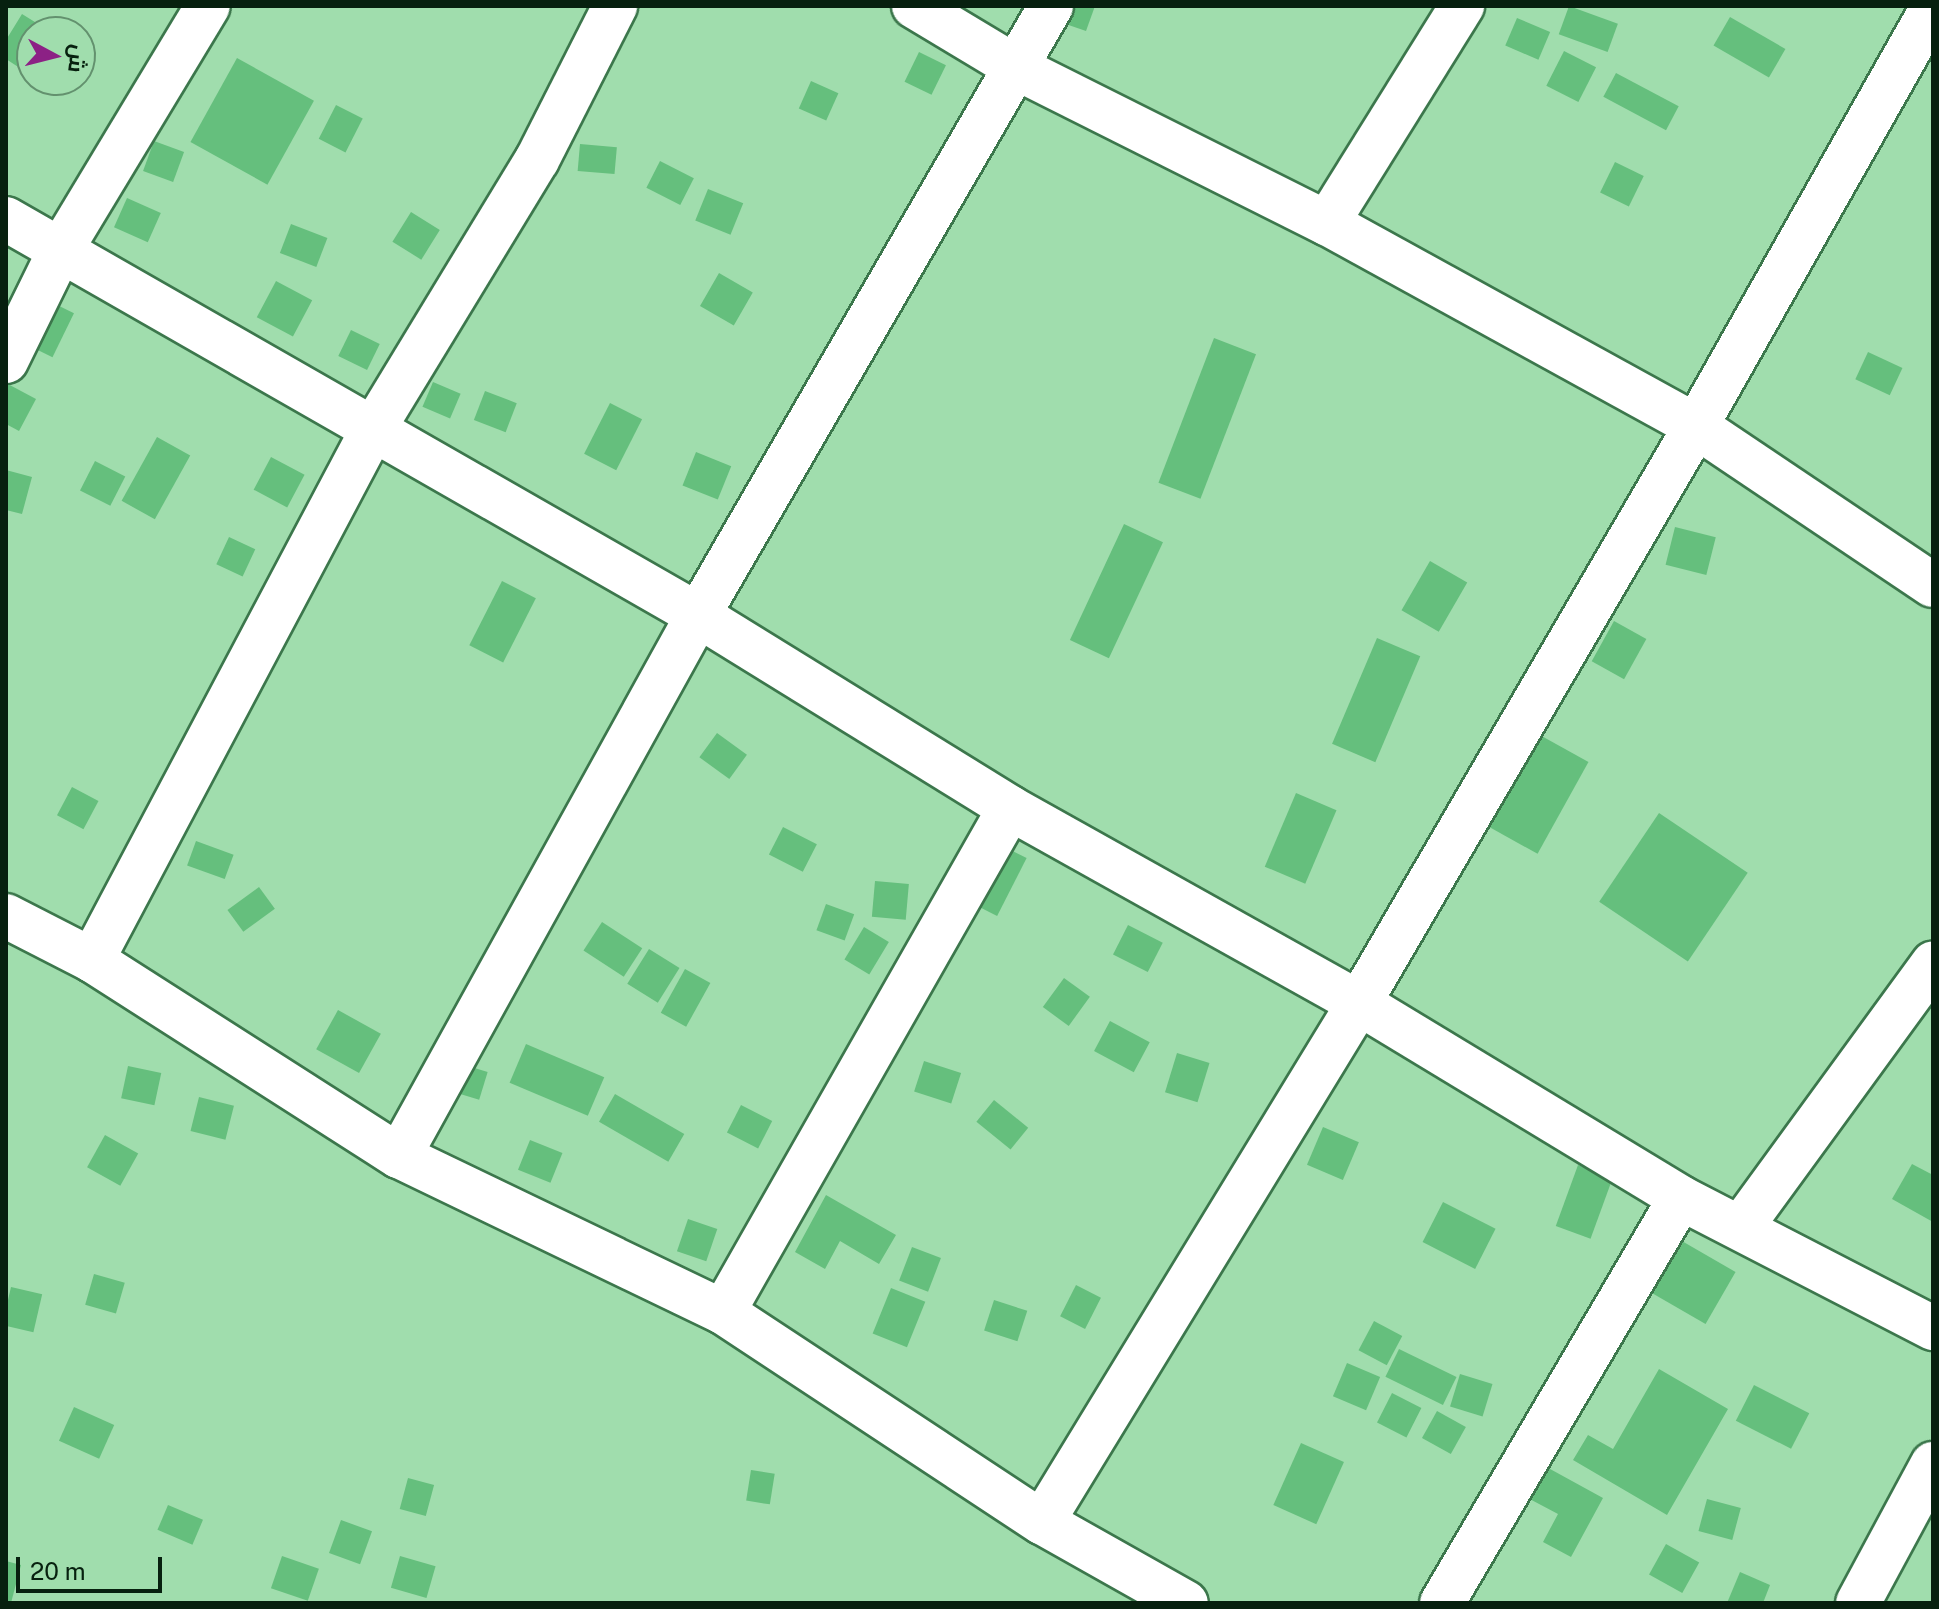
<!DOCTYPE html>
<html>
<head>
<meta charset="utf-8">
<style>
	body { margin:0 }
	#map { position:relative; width:1939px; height:1609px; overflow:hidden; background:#a0ddad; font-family:"Public Sans",Cairo,sans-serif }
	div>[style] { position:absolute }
	.building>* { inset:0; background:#65bf7d; transform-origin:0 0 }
	.roads { filter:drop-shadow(2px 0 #3c774c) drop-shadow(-2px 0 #3c774c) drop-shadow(0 2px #3c774c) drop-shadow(0 -2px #3c774c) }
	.minor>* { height:44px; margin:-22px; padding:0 22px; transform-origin:22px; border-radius:22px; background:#fff }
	span { translate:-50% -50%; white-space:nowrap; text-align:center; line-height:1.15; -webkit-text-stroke:6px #a0ddad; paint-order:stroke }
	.frame { position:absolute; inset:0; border:8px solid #07200f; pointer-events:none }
	.north { position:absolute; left:16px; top:16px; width:80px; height:80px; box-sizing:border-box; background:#a0ddad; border:2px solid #63916e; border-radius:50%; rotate:97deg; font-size:22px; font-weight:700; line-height:32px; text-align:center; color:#07200f }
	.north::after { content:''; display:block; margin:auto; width:28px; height:36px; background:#8c2185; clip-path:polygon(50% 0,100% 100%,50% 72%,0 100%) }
	.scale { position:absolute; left:16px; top:1557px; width:146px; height:36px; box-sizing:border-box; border:4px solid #07200f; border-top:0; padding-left:10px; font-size:24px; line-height:28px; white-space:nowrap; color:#07200f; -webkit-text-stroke:6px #a0ddad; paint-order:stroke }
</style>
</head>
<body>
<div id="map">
	<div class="building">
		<div style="clip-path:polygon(1060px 6px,1095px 6px,1086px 31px,1054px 20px)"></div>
		<div style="left:1569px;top:6px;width:52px;height:30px;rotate:20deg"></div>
		<div style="clip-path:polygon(22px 14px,51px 32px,32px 32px,32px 76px,6px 59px,6px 40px)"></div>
		<div style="left:1730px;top:17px;width:64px;height:33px;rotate:30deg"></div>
		<div style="left:1517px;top:18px;width:36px;height:30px;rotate:23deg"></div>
		<div style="left:1564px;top:51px;width:36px;height:39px;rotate:27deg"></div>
		<div style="left:919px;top:52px;width:30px;height:33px;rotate:26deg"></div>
		<div style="left:237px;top:58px;width:88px;height:96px;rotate:29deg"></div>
		<div style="left:1616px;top:73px;width:71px;height:27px;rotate:28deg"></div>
		<div style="left:811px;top:81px;width:30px;height:30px;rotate:24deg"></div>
		<div style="left:336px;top:105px;width:30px;height:38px;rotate:27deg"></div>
		<div style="left:154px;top:141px;width:32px;height:32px;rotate:20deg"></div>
		<div style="left:580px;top:144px;width:37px;height:27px;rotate:5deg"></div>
		<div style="left:660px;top:161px;width:38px;height:30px;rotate:27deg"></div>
		<div style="left:1615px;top:162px;width:32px;height:34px;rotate:26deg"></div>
		<div style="left:708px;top:189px;width:38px;height:34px;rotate:22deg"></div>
		<div style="left:127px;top:198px;width:37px;height:32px;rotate:24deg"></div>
		<div style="left:411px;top:212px;width:34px;height:35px;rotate:32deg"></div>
		<div style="left:291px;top:224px;width:39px;height:31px;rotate:21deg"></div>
		<div style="left:719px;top:273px;width:39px;height:38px;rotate:30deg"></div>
		<div style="left:276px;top:281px;width:41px;height:41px;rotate:28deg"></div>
		<div style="left:47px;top:300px;width:30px;height:49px;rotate:26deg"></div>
		<div style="left:351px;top:330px;width:32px;height:29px;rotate:26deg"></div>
		<div style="left:1214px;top:338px;width:45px;height:155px;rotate:21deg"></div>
		<div style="left:1868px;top:352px;width:38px;height:30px;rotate:25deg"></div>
		<div style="left:433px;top:382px;width:30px;height:27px;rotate:23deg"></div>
		<div style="clip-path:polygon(6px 383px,36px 399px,19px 431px,6px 424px)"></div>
		<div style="left:485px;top:391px;width:34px;height:31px;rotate:21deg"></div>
		<div style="left:610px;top:403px;width:36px;height:57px;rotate:27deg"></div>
		<div style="left:157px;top:437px;width:38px;height:73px;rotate:29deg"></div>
		<div style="left:696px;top:452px;width:38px;height:36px;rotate:22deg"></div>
		<div style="left:271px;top:457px;width:38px;height:37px;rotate:28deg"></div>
		<div style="left:95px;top:461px;width:34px;height:33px;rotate:27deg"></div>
		<div style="clip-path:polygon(6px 470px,32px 477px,22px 514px,6px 510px)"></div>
		<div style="left:1124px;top:524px;width:43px;height:128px;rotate:25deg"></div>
		<div style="left:1675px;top:527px;width:42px;height:39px;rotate:14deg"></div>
		<div style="left:229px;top:537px;width:29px;height:30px;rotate:25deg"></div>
		<div style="left:1430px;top:561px;width:43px;height:57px;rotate:30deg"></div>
		<div style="left:502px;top:581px;width:38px;height:72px;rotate:27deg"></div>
		<div style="left:1614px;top:621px;width:37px;height:46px;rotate:29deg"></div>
		<div style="left:1377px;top:638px;width:47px;height:115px;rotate:23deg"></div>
		<div style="left:1529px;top:729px;width:68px;height:105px;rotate:29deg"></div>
		<div style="left:717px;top:733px;width:37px;height:30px;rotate:36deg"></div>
		<div style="left:72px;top:787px;width:30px;height:32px;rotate:28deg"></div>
		<div style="left:1296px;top:793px;width:44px;height:80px;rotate:23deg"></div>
		<div style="left:1659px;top:813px;width:107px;height:107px;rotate:34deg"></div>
		<div style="left:783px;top:827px;width:38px;height:31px;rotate:27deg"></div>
		<div style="left:196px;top:841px;width:40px;height:26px;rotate:20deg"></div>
		<div style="left:999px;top:844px;width:31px;height:65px;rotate:27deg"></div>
		<div style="left:875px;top:881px;width:34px;height:36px;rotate:5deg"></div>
		<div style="left:259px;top:887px;width:27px;height:39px;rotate:54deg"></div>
		<div style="left:826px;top:904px;width:30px;height:28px;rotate:20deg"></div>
		<div style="left:602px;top:922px;width:48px;height:34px;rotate:33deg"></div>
		<div style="left:1128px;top:925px;width:39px;height:33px;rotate:27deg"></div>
		<div style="left:864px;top:927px;width:29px;height:38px;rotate:31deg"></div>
		<div style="left:649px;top:949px;width:36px;height:41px;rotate:32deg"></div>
		<div style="left:685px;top:969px;width:29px;height:50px;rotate:29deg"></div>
		<div style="left:1064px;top:978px;width:32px;height:36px;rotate:36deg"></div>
		<div style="left:338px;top:1010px;width:49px;height:45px;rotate:29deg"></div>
		<div style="left:1110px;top:1021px;width:45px;height:34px;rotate:28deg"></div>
		<div style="left:526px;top:1044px;width:85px;height:42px;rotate:23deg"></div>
		<div style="left:1177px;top:1053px;width:34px;height:41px;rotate:17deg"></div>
		<div style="left:924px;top:1061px;width:39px;height:32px;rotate:18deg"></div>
		<div style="left:458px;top:1063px;width:31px;height:29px;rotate:17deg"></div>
		<div style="left:128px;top:1066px;width:34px;height:33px;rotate:12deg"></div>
		<div style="left:615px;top:1094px;width:80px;height:32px;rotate:30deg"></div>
		<div style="left:199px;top:1097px;width:36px;height:35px;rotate:14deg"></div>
		<div style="left:994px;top:1100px;width:44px;height:28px;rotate:39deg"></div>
		<div style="left:741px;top:1105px;width:35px;height:31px;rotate:27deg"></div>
		<div style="left:1323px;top:1127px;width:39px;height:41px;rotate:23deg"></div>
		<div style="left:105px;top:1135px;width:38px;height:37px;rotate:29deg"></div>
		<div style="left:530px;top:1140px;width:35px;height:32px;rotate:22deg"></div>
		<div style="clip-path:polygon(1912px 1164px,1933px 1175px,1933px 1222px,1892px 1199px)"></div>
		<div style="left:1578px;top:1165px;width:37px;height:65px;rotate:20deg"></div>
		<div style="clip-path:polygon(826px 1195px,896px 1235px,879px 1264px,840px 1241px,825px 1269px,795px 1252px)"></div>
		<div style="left:1443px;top:1202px;width:59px;height:45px;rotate:27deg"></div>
		<div style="left:688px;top:1219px;width:31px;height:34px;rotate:19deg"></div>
		<div style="left:1668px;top:1233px;width:78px;height:60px;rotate:30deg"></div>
		<div style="left:912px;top:1247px;width:31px;height:36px;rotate:21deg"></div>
		<div style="left:94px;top:1274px;width:32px;height:32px;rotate:16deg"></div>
		<div style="left:1076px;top:1285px;width:28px;height:35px;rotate:27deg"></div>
		<div style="left:11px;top:1287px;width:32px;height:39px;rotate:13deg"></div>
		<div style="left:891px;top:1288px;width:37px;height:49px;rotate:22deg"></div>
		<div style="left:994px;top:1300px;width:35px;height:32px;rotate:18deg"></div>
		<div style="left:1374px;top:1321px;width:32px;height:33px;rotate:28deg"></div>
		<div style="left:1399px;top:1349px;width:64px;height:31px;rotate:26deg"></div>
		<div style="left:1347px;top:1363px;width:36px;height:36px;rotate:23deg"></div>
		<div style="clip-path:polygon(1659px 1369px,1728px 1409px,1667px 1515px,1573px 1460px,1588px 1435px,1613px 1449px)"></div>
		<div style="left:1460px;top:1374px;width:34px;height:34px;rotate:17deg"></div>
		<div style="left:1754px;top:1385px;width:62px;height:40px;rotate:27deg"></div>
		<div style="left:1392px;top:1393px;width:33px;height:33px;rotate:27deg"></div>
		<div style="left:74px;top:1407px;width:44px;height:37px;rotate:24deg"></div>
		<div style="left:1437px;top:1411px;width:33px;height:31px;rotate:29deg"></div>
		<div style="left:1301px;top:1443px;width:47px;height:68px;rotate:24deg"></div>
		<div style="clip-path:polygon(1541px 1464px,1603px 1498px,1571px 1557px,1543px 1542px,1558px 1514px,1524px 1496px)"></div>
		<div style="left:751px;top:1470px;width:24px;height:31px;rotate:9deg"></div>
		<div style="left:408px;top:1478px;width:27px;height:32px;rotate:15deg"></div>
		<div style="left:1707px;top:1499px;width:35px;height:33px;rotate:15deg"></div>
		<div style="left:168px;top:1505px;width:38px;height:27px;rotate:23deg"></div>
		<div style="left:341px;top:1520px;width:33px;height:35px;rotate:20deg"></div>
		<div style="left:1666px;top:1544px;width:38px;height:35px;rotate:29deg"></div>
		<div style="left:282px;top:1556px;width:39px;height:34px;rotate:19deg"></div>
		<div style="left:400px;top:1556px;width:37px;height:33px;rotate:16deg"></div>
		<div style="clip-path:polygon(6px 1561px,21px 1565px,11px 1603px,6px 1601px)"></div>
		<div style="clip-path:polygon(1740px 1572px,1770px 1585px,1763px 1603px,1727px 1603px)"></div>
	</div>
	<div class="roads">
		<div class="minor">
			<div style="left:914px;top:6px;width:120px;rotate:31deg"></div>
			<div style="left:1017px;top:68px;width:347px;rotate:26.6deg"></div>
			<div style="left:1327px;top:223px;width:421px;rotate:28.8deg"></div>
			<div style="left:1696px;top:426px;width:285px;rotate:33.9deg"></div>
			<div style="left:6px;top:219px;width:797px;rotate:29.78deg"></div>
			<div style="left:698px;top:615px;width:367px;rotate:31.7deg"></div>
			<div style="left:1010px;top:808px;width:400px;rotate:29.2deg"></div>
			<div style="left:1359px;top:1003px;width:376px;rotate:31.2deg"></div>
			<div style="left:1681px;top:1198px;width:284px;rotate:27.3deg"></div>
			<div style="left:1327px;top:223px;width:256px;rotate:-58.1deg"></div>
			<div style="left:6px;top:361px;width:123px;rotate:-63.9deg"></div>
			<div style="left:60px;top:251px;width:286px;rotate:-58.9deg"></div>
			<div style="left:6px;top:916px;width:97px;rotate:27.1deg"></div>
			<div style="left:92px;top:960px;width:364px;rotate:32.6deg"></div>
			<div style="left:399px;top:1156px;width:360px;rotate:25.7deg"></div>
			<div style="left:723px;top:1312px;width:382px;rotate:33.4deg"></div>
			<div style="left:1042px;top:1522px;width:165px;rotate:29.4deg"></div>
			<div style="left:92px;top:960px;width:599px;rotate:-62.11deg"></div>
			<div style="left:372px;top:431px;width:317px;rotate:-58.7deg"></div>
			<div style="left:537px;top:160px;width:173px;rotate:-63.1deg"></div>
			<div style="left:399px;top:1156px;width:618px;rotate:-61.07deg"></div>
			<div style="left:698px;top:615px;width:704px;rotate:-59.9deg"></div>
			<div style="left:1741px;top:1227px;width:326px;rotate:-53.9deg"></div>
			<div style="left:723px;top:1312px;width:580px;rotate:-60.34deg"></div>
			<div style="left:1042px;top:1522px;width:608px;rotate:-58.58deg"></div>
			<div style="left:1359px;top:1003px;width:668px;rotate:-59.71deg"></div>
			<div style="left:1696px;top:426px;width:481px;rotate:-60.5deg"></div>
			<div style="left:1442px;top:1603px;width:470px;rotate:-59.5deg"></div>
			<div style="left:1858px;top:1603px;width:158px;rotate:-61.7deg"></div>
		</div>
	</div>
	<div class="frame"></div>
	<div class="north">ش</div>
	<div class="scale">20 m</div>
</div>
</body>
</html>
